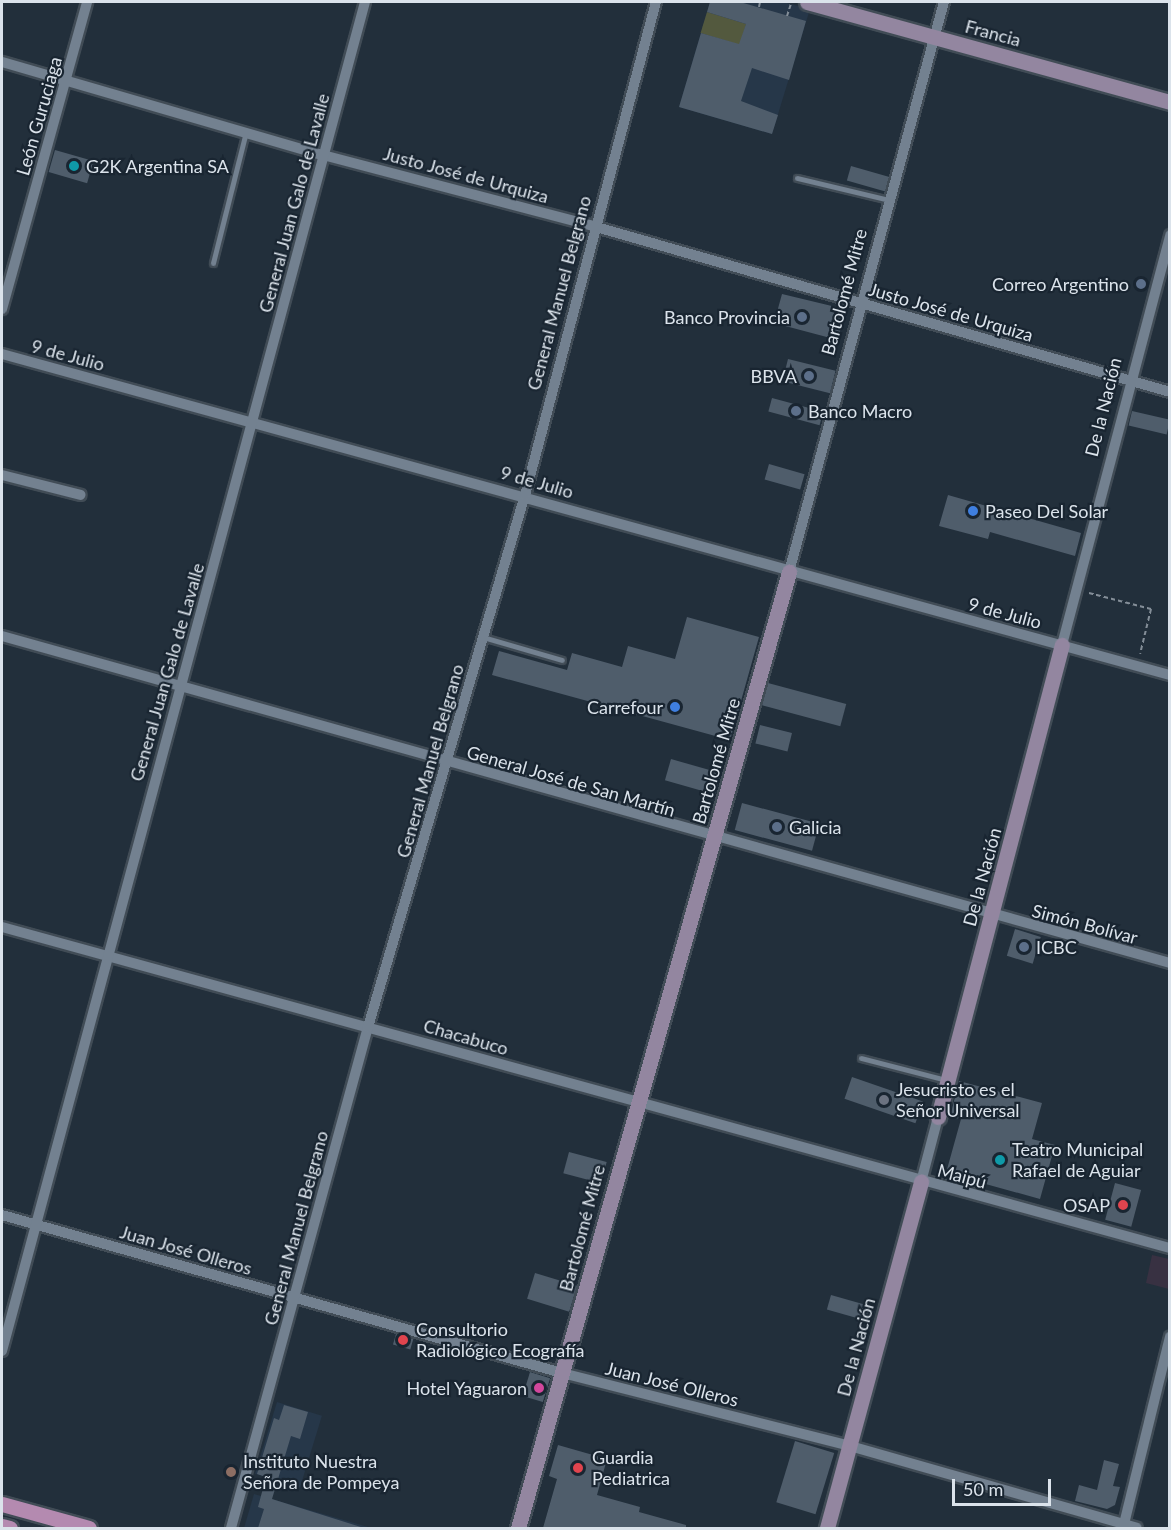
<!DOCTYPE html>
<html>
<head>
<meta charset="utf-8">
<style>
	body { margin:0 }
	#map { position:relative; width:1171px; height:1530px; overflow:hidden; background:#222f3b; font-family:Lato,sans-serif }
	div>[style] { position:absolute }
	.built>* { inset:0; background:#263749; transform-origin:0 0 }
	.medical>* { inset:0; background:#383142 }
	.green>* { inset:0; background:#53593e; transform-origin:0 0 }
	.building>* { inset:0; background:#4f5d6b; transform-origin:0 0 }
	.path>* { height:2px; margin-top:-1px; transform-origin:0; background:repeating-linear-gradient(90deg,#848e98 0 4.5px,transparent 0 7.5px) }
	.roads { filter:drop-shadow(2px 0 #414c56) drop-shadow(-2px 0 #414c56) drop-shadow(0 2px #414c56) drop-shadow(0 -2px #414c56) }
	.lane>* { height:5px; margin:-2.5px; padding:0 2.5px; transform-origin:2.5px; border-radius:2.5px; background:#738190 }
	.street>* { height:10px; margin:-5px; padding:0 5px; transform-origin:5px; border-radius:5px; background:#738190 }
	.secondary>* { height:15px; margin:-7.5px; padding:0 7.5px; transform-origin:7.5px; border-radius:7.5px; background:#9386a0 }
	.primary>* { height:15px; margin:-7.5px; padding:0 7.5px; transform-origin:7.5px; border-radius:7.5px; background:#b48ab0 }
	.dots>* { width:16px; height:16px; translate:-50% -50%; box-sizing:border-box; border:3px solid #192531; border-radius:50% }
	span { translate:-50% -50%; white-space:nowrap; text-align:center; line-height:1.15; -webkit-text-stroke:4.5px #192531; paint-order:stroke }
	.street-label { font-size:18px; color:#dbe3eb }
	.poi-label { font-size:18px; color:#dbe3eb }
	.left { translate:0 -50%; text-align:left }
	.right { translate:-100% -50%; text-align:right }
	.frame { position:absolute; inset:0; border:3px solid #dbe3eb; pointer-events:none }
	.scale { position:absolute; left:952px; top:1479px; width:99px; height:27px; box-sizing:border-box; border:3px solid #dbe3eb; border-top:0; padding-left:8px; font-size:18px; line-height:21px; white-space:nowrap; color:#dbe3eb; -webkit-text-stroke:4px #192531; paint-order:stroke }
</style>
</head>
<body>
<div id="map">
	<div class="built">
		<div style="clip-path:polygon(710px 2px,783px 2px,810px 9px,772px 134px,679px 107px)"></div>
		<div style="left:277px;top:1402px;width:47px;height:75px;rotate:17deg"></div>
		<div style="clip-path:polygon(254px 1494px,368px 1527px,368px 1528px,244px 1528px)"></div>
	</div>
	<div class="medical">
		<div style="clip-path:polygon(1152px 1255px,1169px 1259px,1169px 1289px,1146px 1283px)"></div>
	</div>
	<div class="green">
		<div style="left:707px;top:12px;width:41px;height:22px;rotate:17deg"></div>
	</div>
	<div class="building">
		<div style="clip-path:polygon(710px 2px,740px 2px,806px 21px,789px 80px,752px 68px,741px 101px,778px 115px,772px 134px,679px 107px,701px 33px,739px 44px,746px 24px,707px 12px)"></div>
		<div style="left:55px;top:150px;width:40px;height:23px;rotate:16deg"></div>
		<div style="left:851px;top:166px;width:40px;height:15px;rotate:16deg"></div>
		<div style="clip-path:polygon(782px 294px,836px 307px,833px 317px,843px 319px,838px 340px,774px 323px)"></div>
		<div style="left:788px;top:359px;width:49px;height:23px;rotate:14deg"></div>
		<div style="left:772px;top:398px;width:53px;height:14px;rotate:15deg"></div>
		<div style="left:1132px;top:411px;width:39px;height:15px;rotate:13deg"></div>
		<div style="left:769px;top:464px;width:37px;height:16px;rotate:16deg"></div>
		<div style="clip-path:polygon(948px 495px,1081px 533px,1075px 556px,990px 532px,988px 539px,939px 526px)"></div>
		<div style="clip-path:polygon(687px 617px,759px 637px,730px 740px,492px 675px,499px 651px,567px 670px,572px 653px,622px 667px,628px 646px,675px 659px)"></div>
		<div style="left:768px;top:683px;width:81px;height:23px;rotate:15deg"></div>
		<div style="left:760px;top:725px;width:33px;height:19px;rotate:14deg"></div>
		<div style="left:671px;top:759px;width:52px;height:22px;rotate:16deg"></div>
		<div style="left:742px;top:803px;width:80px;height:28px;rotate:15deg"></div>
		<div style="left:1015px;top:929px;width:27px;height:28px;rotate:17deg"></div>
		<div style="left:852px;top:1077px;width:75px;height:23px;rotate:19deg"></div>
		<div style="clip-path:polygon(959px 1081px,1042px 1103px,1032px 1139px,1055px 1145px,1040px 1199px,946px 1173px,961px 1119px,950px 1117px)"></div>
		<div style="left:569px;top:1152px;width:39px;height:22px;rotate:15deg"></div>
		<div style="left:1115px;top:1183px;width:27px;height:38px;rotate:15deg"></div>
		<div style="left:535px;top:1273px;width:44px;height:27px;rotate:17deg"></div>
		<div style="left:831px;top:1295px;width:43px;height:15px;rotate:16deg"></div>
		<div style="left:396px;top:1334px;width:18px;height:11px;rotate:16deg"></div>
		<div style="left:530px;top:1372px;width:21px;height:25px;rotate:17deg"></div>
		<div style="clip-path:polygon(284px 1405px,308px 1412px,300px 1439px,291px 1436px,272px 1499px,364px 1528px,258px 1528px,264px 1509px,258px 1507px,266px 1477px,257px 1474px,274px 1418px,279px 1420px)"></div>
		<div style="left:795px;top:1441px;width:41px;height:64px;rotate:17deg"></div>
		<div style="clip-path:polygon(558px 1445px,607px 1459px,597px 1495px,640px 1507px,639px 1512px,686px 1525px,686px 1528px,543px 1528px,557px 1479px,549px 1476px)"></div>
		<div style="clip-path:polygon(1104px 1460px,1119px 1464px,1113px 1486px,1120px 1487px,1115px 1505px,1107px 1509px,1075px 1501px,1079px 1485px,1097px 1490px)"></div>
	</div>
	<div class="path">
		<div style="left:759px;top:7px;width:5px;rotate:-79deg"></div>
		<div style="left:787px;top:16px;width:13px;rotate:-72deg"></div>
		<div style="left:1089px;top:593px;width:64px;rotate:14.5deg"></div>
		<div style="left:1151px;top:609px;width:46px;rotate:103.7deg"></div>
	</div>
	<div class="roads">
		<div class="lane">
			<div style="left:797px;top:178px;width:95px;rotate:13.4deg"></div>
			<div style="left:213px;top:263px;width:135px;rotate:-75.9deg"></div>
			<div style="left:483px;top:637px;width:82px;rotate:16.2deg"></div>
			<div style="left:861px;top:1058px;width:88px;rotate:14.5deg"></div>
		</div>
		<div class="street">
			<div style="left:2px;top:62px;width:334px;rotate:16.2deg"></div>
			<div style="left:323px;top:155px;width:279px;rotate:14.7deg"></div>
			<div style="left:593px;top:226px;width:600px;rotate:16.05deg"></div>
			<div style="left:2px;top:309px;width:319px;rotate:-74.5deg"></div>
			<div style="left:2px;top:354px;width:1211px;rotate:15.37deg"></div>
			<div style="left:2px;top:475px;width:81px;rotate:14.2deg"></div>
			<div style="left:789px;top:572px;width:591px;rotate:-74.79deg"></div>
			<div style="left:2px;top:636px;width:1213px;rotate:15.64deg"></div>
			<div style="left:1062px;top:645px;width:424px;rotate:-75.2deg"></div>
			<div style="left:2px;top:927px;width:1211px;rotate:15.37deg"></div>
			<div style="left:921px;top:1182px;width:67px;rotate:-75.3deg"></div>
			<div style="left:2px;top:1215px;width:582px;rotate:15.76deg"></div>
			<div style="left:562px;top:1373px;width:297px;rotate:14.2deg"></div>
			<div style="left:850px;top:1446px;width:298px;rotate:15.9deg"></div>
			<div style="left:2px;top:1351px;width:1397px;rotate:-74.94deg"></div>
			<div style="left:231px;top:1528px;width:519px;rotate:-74.71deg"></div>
			<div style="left:368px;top:1027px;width:555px;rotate:-73.56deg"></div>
			<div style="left:525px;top:495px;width:510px;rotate:-75.12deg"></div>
			<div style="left:1123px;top:1528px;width:197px;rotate:-76.2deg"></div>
		</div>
		<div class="secondary">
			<div style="left:807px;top:2px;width:377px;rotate:15.4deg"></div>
			<div style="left:938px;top:1117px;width:488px;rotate:-75.3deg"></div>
			<div style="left:518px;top:1528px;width:994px;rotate:-74.17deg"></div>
			<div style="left:827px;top:1528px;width:359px;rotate:-74.8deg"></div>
		</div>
		<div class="primary">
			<div style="left:2px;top:1504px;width:90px;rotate:15.4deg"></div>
			<div style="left:2px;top:1526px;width:8px;rotate:14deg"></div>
		</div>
	</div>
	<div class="dots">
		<div style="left:74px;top:166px;background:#0f9aa8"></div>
		<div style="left:1141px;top:284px;background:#5c6f8a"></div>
		<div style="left:802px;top:317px;background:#5c6f8a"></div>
		<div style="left:809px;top:376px;background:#5c6f8a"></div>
		<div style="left:796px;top:411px;background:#5c6f8a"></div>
		<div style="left:973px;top:511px;background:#3f7fe0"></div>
		<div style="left:675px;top:707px;background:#3f7fe0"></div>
		<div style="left:777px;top:827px;background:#5c6f8a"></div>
		<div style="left:1024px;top:947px;background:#5c6f8a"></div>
		<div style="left:884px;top:1100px;background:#6b7280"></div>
		<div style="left:1000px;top:1160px;background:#0f9aa8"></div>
		<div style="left:1123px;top:1205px;background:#e0444e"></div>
		<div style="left:403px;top:1340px;background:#e0444e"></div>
		<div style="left:539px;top:1388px;background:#d1479c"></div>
		<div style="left:578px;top:1468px;background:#e0444e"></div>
		<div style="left:231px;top:1472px;background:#8d6e63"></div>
	</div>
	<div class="street-label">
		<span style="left:993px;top:33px;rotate:15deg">Francia</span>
		<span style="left:39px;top:116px;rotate:-74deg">León Guruciaga</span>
		<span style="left:466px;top:175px;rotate:15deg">Justo José de Urquiza</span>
		<span style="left:294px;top:203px;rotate:-75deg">General Juan Galo de Lavalle</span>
		<span style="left:844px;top:292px;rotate:-75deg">Bartolomé Mitre</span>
		<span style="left:559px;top:293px;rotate:-75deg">General Manuel Belgrano</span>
		<span style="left:951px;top:312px;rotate:16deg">Justo José de Urquiza</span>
		<span style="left:68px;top:355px;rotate:15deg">9 de Julio</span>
		<span style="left:1103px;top:407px;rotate:-76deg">De la Nación</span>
		<span style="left:537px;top:482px;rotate:16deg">9 de Julio</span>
		<span style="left:1005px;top:613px;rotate:15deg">9 de Julio</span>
		<span style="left:167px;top:672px;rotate:-74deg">General Juan Galo de Lavalle</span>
		<span style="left:430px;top:761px;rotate:-74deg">General Manuel Belgrano</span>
		<span style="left:716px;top:761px;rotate:-74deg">Bartolomé Mitre</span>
		<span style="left:571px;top:781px;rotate:16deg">General José de San Martín</span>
		<span style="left:982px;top:877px;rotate:-75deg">De la Nación</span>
		<span style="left:1085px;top:924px;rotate:15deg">Simón Bolívar</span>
		<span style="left:466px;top:1037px;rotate:16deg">Chacabuco</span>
		<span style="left:962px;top:1176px;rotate:15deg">Maipú</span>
		<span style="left:296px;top:1228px;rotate:-75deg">General Manuel Belgrano</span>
		<span style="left:582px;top:1228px;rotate:-75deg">Bartolomé Mitre</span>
		<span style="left:186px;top:1250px;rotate:16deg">Juan José Olleros</span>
		<span style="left:856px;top:1347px;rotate:-75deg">De la Nación</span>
		<span style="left:672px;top:1384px;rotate:14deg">Juan José Olleros</span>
	</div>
	<div class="poi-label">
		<span class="left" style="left:86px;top:166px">G2K Argentina SA</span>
		<span class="right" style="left:1129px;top:284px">Correo Argentino</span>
		<span class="right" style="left:790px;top:317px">Banco Provincia</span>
		<span class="right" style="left:797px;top:376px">BBVA</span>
		<span class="left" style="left:808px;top:411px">Banco Macro</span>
		<span class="left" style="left:985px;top:511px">Paseo Del Solar</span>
		<span class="right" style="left:663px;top:707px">Carrefour</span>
		<span class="left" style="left:789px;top:827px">Galicia</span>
		<span class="left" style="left:1036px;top:947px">ICBC</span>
		<span class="left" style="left:896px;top:1100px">Jesucristo es el<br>Señor Universal</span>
		<span class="left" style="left:1012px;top:1160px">Teatro Municipal<br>Rafael de Aguiar</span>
		<span class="right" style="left:1110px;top:1205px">OSAP</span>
		<span class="left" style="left:416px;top:1340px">Consultorio<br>Radiológico Ecografía</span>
		<span class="right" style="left:527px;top:1388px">Hotel Yaguaron</span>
		<span class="left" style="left:592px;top:1468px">Guardia<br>Pediatrica</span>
		<span class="left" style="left:243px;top:1472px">Instituto Nuestra<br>Señora de Pompeya</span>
	</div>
	<div class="frame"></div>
	<div class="scale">50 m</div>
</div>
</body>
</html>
